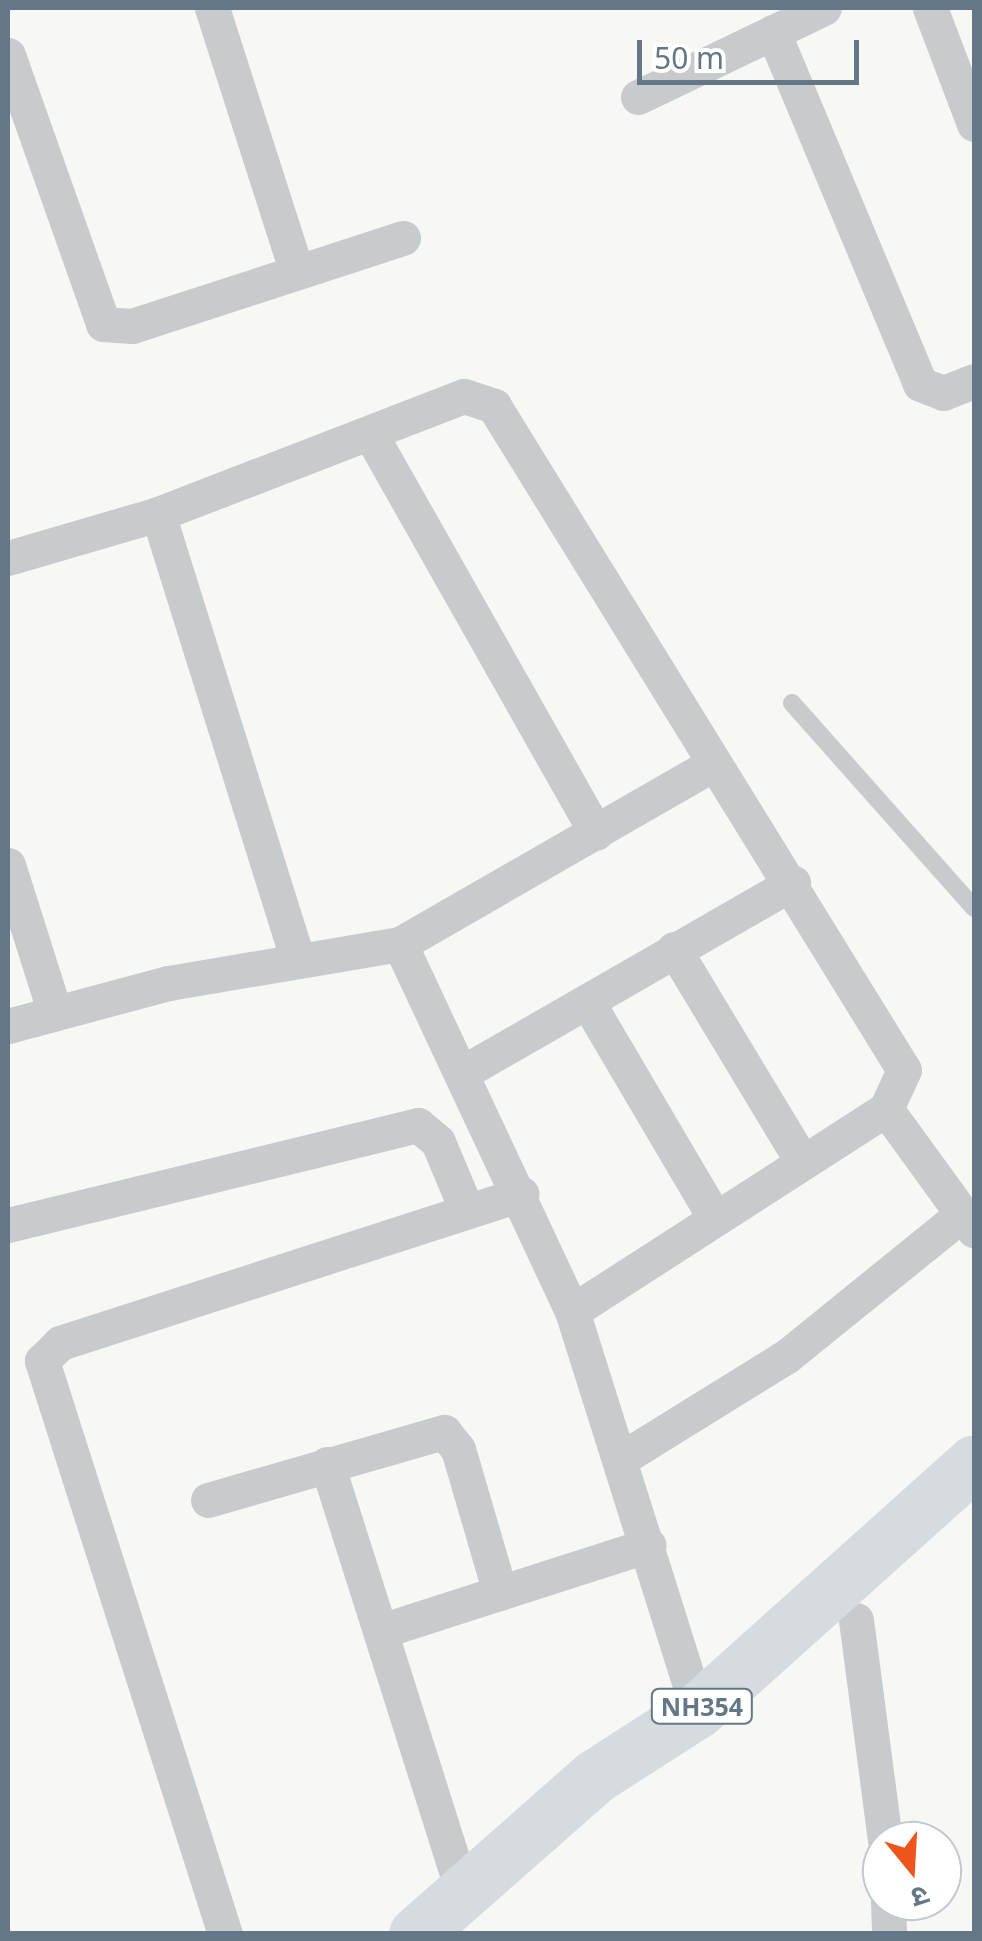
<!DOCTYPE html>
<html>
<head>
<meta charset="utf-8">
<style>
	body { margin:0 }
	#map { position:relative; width:982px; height:1941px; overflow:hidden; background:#f7f8f4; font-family:"Noto Sans","Noto Sans Devanagari",sans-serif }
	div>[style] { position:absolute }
	.service>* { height:18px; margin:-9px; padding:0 9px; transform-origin:9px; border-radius:9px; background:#c7cbce }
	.minor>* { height:35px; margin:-17.5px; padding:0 17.5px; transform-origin:17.5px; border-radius:17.5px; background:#c7cbce }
	.trunk>* { height:55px; margin:-27.5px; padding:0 27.5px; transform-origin:27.5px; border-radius:27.5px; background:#d6dbdf }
	span { translate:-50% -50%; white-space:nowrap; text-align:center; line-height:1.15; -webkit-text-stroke:10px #fff; paint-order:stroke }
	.shield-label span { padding:2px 8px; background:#fff; border:2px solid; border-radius:8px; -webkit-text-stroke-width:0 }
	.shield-label { font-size:25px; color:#647787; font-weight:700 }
	.frame { position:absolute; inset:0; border:10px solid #647787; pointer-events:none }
	.north { position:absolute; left:862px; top:1821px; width:100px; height:100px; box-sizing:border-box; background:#fff; border:2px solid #c1c9cf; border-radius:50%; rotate:162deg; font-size:28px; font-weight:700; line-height:40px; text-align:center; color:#647787 }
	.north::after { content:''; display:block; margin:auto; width:35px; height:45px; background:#ee551d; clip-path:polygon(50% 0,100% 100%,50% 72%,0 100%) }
	.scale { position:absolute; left:637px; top:40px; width:222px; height:45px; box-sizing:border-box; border:5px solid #647787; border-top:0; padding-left:12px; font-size:30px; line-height:35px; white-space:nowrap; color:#647787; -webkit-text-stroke:8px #fff; paint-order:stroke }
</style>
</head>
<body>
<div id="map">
	<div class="service">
		<div style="left:792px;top:703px;width:274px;rotate:48.4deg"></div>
	</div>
	<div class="minor">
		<div style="left:212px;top:8px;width:277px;rotate:72.2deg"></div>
		<div style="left:930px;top:8px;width:124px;rotate:69.2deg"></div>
		<div style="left:773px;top:32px;width:381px;rotate:67.3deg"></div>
		<div style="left:920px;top:384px;width:25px;rotate:21deg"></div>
		<div style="left:943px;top:393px;width:33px;rotate:-21deg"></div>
		<div style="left:8px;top:55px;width:285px;rotate:70.5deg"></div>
		<div style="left:103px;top:324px;width:29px;rotate:4deg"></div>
		<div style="left:132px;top:326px;width:285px;rotate:-18deg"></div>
		<div style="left:638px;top:97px;width:206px;rotate:-25.6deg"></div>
		<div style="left:371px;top:435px;width:457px;rotate:60.5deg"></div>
		<div style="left:158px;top:514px;width:467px;rotate:72.6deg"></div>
		<div style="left:8px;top:558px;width:156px;rotate:-16.3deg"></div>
		<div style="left:158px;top:514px;width:328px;rotate:-21.1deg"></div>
		<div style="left:464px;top:396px;width:32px;rotate:18deg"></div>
		<div style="left:494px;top:406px;width:780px;rotate:58.31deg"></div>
		<div style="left:904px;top:1070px;width:43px;rotate:114.8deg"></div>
		<div style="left:886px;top:1109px;width:373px;rotate:147.2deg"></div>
		<div style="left:8px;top:865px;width:152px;rotate:72.4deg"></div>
		<div style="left:400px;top:944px;width:405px;rotate:64.9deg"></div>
		<div style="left:572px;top:1311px;width:418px;rotate:72.5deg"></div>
		<div style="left:674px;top:949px;width:248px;rotate:58.9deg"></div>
		<div style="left:587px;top:1001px;width:251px;rotate:59.5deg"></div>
		<div style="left:8px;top:1026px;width:167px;rotate:-15deg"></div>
		<div style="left:169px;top:983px;width:234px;rotate:-9.6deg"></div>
		<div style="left:400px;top:944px;width:361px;rotate:-29.9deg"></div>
		<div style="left:462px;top:1073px;width:382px;rotate:-29.9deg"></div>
		<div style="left:886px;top:1109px;width:150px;rotate:54deg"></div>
		<div style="left:8px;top:1225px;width:422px;rotate:-13.7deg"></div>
		<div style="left:418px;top:1125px;width:26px;rotate:40deg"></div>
		<div style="left:438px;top:1142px;width:75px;rotate:67.2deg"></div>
		<div style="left:624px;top:1457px;width:192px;rotate:-31.8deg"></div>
		<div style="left:787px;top:1356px;width:224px;rotate:-39deg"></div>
		<div style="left:327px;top:1464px;width:447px;rotate:72.4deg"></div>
		<div style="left:208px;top:1500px;width:246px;rotate:-16.1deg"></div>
		<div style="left:444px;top:1432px;width:22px;rotate:51deg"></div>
		<div style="left:458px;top:1449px;width:150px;rotate:73.7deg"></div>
		<div style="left:856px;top:1620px;width:223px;rotate:82.5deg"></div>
		<div style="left:381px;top:1631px;width:281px;rotate:-17.8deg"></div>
		<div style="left:888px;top:1901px;width:33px;rotate:88deg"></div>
		<div style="left:225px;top:1934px;width:602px;rotate:-107.71deg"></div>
		<div style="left:42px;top:1361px;width:25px;rotate:-45deg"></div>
		<div style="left:60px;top:1343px;width:485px;rotate:-17.9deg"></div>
	</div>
	<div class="trunk">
		<div style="left:416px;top:1934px;width:237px;rotate:-41.4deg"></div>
		<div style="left:594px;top:1777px;width:124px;rotate:-32.8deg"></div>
		<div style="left:698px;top:1710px;width:371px;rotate:-41.9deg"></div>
	</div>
	<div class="shield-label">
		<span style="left:702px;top:1706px">NH354</span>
	</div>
	<div class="frame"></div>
	<div class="north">उ</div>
	<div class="scale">50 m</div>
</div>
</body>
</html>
